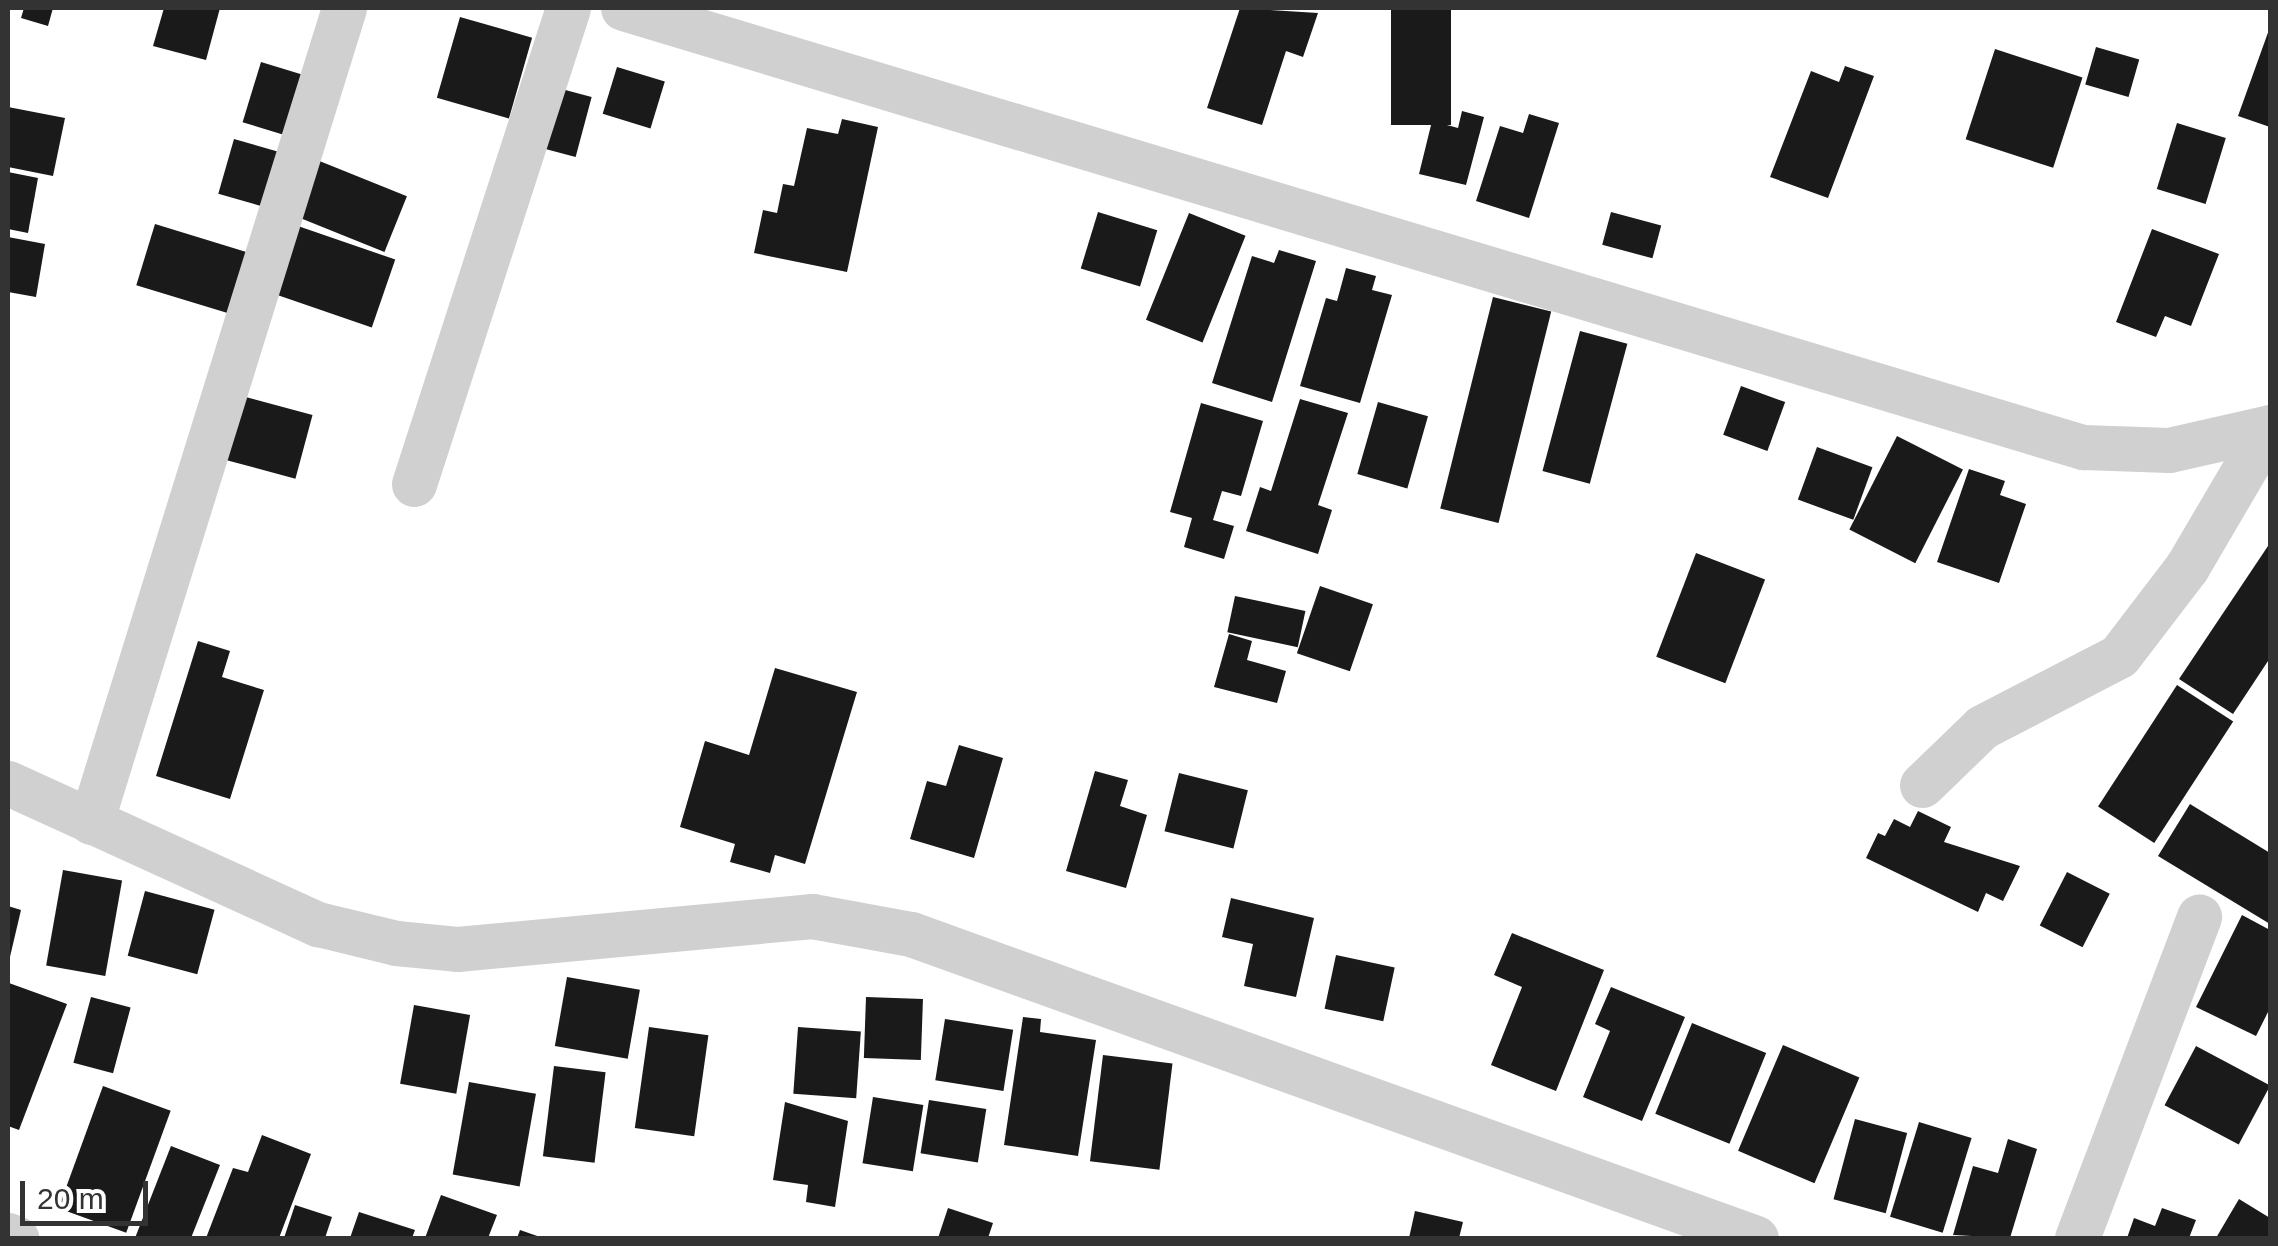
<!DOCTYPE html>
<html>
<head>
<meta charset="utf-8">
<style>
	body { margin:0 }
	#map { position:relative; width:2278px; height:1246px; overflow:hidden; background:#fff; font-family:Helvetica,sans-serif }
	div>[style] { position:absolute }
	.building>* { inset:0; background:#1a1a1a; transform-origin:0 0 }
	.minor>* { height:45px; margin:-22.5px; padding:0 22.5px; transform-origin:22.5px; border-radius:22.5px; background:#d0d0d0 }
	span { translate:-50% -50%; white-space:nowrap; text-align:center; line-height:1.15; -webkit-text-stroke:10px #fff; paint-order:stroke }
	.frame { position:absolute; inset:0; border:10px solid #333; pointer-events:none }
	.scale { position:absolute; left:20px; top:1181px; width:128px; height:45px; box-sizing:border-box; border:5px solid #333; border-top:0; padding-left:12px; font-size:30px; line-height:35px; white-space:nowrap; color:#333; -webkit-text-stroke:8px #fff; paint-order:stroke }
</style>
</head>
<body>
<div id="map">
	<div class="building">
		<div style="clip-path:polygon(24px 8px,53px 8px,48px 26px,21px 18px)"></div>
		<div style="clip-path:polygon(164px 8px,220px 8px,206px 60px,153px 46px)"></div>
		<div style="clip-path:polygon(1240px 8px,1318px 13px,1303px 57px,1286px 51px,1262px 125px,1207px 108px)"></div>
		<div style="left:1391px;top:8px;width:60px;height:117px"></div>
		<div style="left:460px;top:17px;width:75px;height:84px;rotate:16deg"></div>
		<div style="clip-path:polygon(2270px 27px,2270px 127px,2238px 116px)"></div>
		<div style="left:2096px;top:47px;width:45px;height:39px;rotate:16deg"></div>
		<div style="left:1995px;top:49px;width:92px;height:95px;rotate:18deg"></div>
		<div style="left:261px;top:62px;width:48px;height:63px;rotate:17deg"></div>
		<div style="clip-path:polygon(1845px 66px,1874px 76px,1828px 198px,1770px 177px,1811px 71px,1839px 82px)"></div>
		<div style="left:617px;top:67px;width:50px;height:49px;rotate:17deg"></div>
		<div style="left:554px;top:87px;width:39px;height:62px;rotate:15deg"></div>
		<div style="clip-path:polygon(8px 107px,65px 118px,53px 176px,8px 167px)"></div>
		<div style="clip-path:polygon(1462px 111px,1484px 117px,1466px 185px,1419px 174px,1432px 121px,1458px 128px)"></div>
		<div style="clip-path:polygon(1529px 114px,1559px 123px,1529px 218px,1476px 201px,1500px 126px,1523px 133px)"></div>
		<div style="clip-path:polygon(842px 119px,878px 127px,847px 272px,754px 253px,763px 210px,777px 213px,783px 184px,794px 186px,807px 128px,838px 134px)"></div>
		<div style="left:2177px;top:123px;width:51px;height:69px;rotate:17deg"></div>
		<div style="left:234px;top:139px;width:57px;height:57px;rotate:16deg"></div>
		<div style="left:317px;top:160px;width:97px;height:60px;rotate:22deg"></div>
		<div style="clip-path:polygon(8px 172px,38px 178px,28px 233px,8px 229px)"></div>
		<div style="left:1098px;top:212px;width:62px;height:59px;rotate:17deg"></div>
		<div style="left:1611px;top:212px;width:52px;height:34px;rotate:15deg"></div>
		<div style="left:1189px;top:213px;width:61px;height:115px;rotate:22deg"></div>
		<div style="left:155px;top:224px;width:104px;height:64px;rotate:17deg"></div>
		<div style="left:295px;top:225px;width:106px;height:72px;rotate:19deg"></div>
		<div style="clip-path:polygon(2152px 229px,2219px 254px,2191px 326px,2165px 316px,2156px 337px,2116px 322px)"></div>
		<div style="clip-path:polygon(8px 237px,45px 244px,36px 297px,8px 292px)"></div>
		<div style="clip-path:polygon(1279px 250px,1316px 261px,1272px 402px,1212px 383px,1252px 256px,1274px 263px)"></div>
		<div style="clip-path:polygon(1346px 268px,1376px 276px,1372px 290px,1392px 295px,1360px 403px,1300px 386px,1326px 298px,1337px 301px)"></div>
		<div style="left:1493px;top:297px;width:60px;height:218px;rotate:14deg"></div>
		<div style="left:1580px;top:331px;width:49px;height:145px;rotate:15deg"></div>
		<div style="left:1741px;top:386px;width:47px;height:52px;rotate:20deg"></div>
		<div style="left:242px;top:396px;width:73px;height:66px;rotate:15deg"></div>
		<div style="clip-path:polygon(1300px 399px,1348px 413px,1318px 505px,1332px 510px,1318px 554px,1246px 531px,1260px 487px,1271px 491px)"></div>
		<div style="left:1378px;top:402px;width:52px;height:75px;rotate:16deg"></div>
		<div style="clip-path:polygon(1201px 403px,1263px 421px,1241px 496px,1222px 491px,1213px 520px,1234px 526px,1224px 559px,1184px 547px,1192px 518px,1170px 512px)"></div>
		<div style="left:1897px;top:436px;width:74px;height:105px;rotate:27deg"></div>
		<div style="left:1817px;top:447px;width:59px;height:56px;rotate:20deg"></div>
		<div style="clip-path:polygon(1969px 469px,2005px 481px,2000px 495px,2026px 504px,1999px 583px,1937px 562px)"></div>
		<div style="clip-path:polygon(2270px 543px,2270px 658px,2233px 714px,2179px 679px)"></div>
		<div style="left:1696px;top:553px;width:74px;height:111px;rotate:21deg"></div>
		<div style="left:1320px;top:586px;width:56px;height:71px;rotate:19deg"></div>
		<div style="left:1235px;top:596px;width:72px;height:37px;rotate:12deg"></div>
		<div style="clip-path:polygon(1229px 634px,1252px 641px,1247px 660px,1286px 671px,1277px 703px,1214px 687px)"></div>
		<div style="clip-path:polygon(198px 641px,230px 651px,222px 677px,264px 690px,230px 799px,156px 776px)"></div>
		<div style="clip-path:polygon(775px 668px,857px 692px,805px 864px,775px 855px,770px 873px,730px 862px,735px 844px,680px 827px,705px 741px,749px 755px)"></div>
		<div style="left:2177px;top:685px;width:67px;height:145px;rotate:33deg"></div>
		<div style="clip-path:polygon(959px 745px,1003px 758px,974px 858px,910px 839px,927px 781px,946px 786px)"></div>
		<div style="clip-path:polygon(1095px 771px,1128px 780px,1120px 806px,1147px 815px,1126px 888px,1066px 871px)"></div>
		<div style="left:1179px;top:773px;width:71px;height:60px;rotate:14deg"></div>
		<div style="clip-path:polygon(2190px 804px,2270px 853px,2270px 924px,2158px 856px)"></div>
		<div style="clip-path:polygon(1918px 811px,1951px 827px,1944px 842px,2020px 866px,2003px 901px,1986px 893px,1978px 912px,1866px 858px,1878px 833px,1885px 836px,1894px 819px,1910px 827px)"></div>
		<div style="left:63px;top:870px;width:60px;height:97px;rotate:10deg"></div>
		<div style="left:2067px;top:872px;width:48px;height:60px;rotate:27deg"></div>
		<div style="left:145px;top:891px;width:72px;height:67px;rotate:15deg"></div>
		<div style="clip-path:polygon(1231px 898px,1314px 918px,1296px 997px,1244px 986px,1253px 944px,1222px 937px)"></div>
		<div style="clip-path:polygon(8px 906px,21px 910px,9px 961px,8px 961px)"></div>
		<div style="clip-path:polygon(2242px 915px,2270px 930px,2270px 1008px,2256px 1036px,2196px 1007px)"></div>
		<div style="clip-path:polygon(1512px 933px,1604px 970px,1556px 1091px,1491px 1065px,1522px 987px,1494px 975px)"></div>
		<div style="left:1336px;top:955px;width:60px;height:55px;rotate:12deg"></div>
		<div style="left:567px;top:977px;width:74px;height:70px;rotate:10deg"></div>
		<div style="clip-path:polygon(9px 983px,67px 1004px,19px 1130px,8px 1126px)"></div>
		<div style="clip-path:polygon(1611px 987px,1685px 1017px,1642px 1121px,1583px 1097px,1610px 1031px,1595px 1024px)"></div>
		<div style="left:91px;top:997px;width:41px;height:68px;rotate:15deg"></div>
		<div style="left:866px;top:997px;width:57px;height:61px;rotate:2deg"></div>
		<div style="left:414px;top:1005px;width:57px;height:80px;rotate:10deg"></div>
		<div style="clip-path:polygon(1023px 1017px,1041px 1019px,1040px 1032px,1096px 1040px,1078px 1156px,1004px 1145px)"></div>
		<div style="left:945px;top:1019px;width:69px;height:62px;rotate:9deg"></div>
		<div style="left:1692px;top:1023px;width:80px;height:98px;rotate:22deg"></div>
		<div style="left:649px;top:1027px;width:60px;height:102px;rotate:8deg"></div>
		<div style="left:798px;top:1027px;width:63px;height:67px;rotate:4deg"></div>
		<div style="left:1783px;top:1045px;width:83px;height:115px;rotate:23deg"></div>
		<div style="left:2196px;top:1046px;width:84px;height:67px;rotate:28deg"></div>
		<div style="left:1103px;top:1055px;width:70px;height:107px;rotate:7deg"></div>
		<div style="left:554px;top:1066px;width:52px;height:91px;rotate:7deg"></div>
		<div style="left:469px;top:1082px;width:68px;height:94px;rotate:10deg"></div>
		<div style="left:103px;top:1086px;width:72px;height:130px;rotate:20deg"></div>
		<div style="left:873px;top:1097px;width:51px;height:67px;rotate:9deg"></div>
		<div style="left:929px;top:1100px;width:58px;height:54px;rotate:9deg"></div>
		<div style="clip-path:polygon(785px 1102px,848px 1121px,835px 1207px,806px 1202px,808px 1185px,773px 1180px)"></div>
		<div style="left:1855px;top:1119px;width:54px;height:83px;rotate:15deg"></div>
		<div style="left:1919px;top:1122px;width:55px;height:99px;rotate:17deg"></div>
		<div style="clip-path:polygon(262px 1135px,311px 1154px,279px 1238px,206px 1238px,233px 1168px,248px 1172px)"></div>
		<div style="clip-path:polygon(2008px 1139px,2037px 1149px,2010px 1238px,1953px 1235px,1973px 1166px,1998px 1173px)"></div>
		<div style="clip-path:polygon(171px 1146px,220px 1165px,191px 1238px,135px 1238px)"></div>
		<div style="clip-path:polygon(441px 1195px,497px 1215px,488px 1238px,425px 1238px)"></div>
		<div style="clip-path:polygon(2239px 1199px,2270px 1218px,2270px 1238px,2216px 1238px)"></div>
		<div style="clip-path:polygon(295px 1205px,332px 1217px,325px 1238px,284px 1238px)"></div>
		<div style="clip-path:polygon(948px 1208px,993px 1223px,988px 1238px,938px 1238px)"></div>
		<div style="clip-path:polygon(2162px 1208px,2196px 1220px,2189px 1238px,2127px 1238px,2134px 1218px,2155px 1226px)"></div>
		<div style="clip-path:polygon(1415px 1211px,1463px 1222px,1459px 1238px,1409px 1238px)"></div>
		<div style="clip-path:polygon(359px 1212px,415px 1230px,412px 1238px,350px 1238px)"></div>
		<div style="clip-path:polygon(520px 1230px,543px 1238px,517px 1238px)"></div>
	</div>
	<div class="minor">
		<div style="left:623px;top:8px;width:1525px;rotate:16.74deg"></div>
		<div style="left:2083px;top:447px;width:86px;rotate:2deg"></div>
		<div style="left:2169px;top:450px;width:104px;rotate:-12.8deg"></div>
		<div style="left:414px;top:484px;width:500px;rotate:-72.07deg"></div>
		<div style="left:8px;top:783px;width:341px;rotate:24.5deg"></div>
		<div style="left:318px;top:924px;width:80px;rotate:13.7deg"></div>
		<div style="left:396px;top:943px;width:61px;rotate:5.6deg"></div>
		<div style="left:457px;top:949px;width:357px;rotate:-5.3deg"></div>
		<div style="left:812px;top:916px;width:101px;rotate:10.3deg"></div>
		<div style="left:911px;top:934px;width:898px;rotate:19.79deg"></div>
		<div style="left:1922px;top:785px;width:83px;rotate:-44deg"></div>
		<div style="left:1982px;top:727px;width:154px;rotate:-27.4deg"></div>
		<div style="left:2119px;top:656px;width:112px;rotate:-52.6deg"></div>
		<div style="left:2187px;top:567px;width:162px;rotate:-59.6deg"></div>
		<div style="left:91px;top:822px;width:852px;rotate:-72.73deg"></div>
		<div style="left:8px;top:1235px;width:9px;rotate:21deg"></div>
		<div style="left:2077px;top:1238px;width:344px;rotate:-69.2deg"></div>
	</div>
	<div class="frame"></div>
	<div class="scale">20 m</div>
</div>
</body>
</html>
